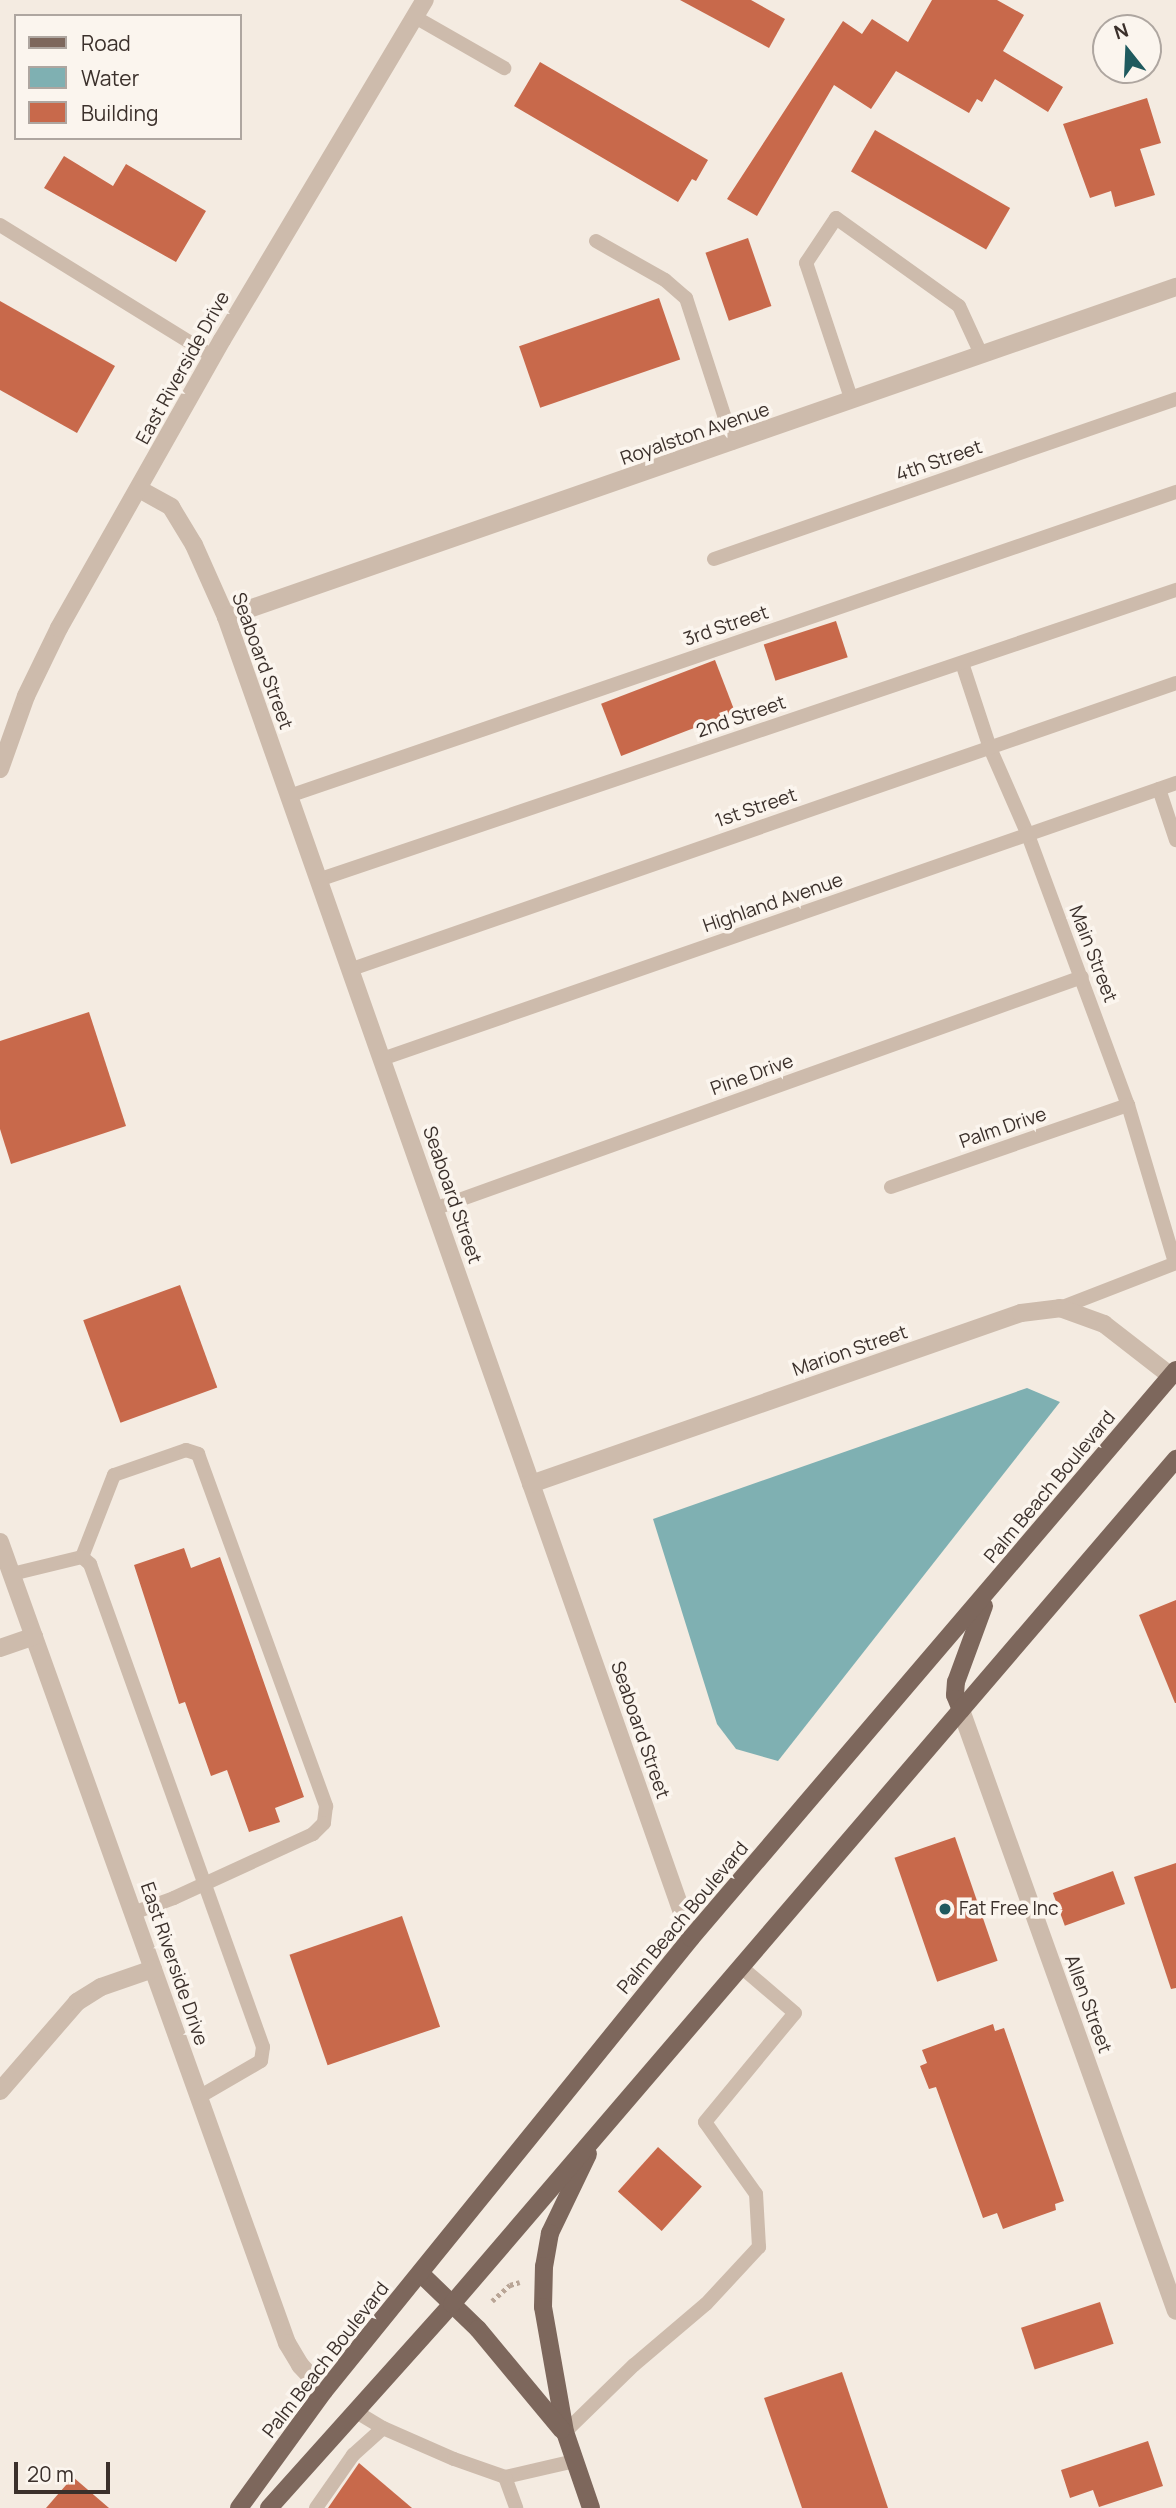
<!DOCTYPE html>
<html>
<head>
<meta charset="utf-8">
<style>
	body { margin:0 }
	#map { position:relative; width:1176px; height:2508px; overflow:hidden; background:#f4ebe1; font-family:Manrope,sans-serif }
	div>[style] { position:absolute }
	.water>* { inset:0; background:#7fb0b2 }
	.building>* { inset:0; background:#c8694b; transform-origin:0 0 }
	.path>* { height:4.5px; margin-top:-2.25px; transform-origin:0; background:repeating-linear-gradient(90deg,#b9a596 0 3.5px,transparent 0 7px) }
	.lane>* { height:14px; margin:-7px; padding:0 7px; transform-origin:7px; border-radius:7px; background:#cdbbac }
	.street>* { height:18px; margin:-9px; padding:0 9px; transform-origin:9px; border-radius:9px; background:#cdbbac }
	.primary>* { height:18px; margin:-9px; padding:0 9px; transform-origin:9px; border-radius:9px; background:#7d675c }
	.dots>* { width:19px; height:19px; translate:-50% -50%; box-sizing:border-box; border:4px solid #fbf5ee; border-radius:50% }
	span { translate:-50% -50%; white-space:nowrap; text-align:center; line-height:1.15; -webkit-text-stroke:7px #fbf5ee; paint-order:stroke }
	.street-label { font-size:19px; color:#3b302b }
	.poi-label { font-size:19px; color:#3b302b }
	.left { translate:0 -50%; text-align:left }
	.legend { position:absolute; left:14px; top:14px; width:228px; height:126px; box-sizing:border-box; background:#fbf5ee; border:2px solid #aea6a0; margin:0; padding:9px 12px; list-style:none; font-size:21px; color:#3b302b }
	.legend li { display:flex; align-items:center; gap:14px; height:35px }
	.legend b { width:35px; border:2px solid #aea6a0 }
	.north { position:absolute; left:1092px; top:14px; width:70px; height:70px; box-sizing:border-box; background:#fbf5ee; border:2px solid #aea6a0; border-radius:50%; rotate:342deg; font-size:19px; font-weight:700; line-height:28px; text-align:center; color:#3b302b }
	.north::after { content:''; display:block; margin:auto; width:24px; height:32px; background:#1f5a5e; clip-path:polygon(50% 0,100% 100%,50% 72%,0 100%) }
	.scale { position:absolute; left:14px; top:2462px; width:96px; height:32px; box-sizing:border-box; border:4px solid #3b302b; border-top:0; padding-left:9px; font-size:21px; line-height:24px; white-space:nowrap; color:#3b302b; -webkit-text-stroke:5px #fbf5ee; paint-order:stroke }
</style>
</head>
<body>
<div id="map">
	<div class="water">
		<div style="clip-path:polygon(1027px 1388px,1060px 1402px,778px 1761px,736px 1749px,717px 1724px,653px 1519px)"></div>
	</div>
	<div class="building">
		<div style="clip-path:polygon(680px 0,751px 0,785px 19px,769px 48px)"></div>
		<div style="clip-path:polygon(932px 0,997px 0,1024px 15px,1003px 51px,1063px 87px,1048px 112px,995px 79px,982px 102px,977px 99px,969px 113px,896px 71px,871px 109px,834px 85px,757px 216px,727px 199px,843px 21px,862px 34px,872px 19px,908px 42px)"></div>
		<div style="clip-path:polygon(540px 62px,708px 160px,696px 181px,692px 179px,678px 202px,514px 106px)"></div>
		<div style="clip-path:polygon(1147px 98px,1161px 143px,1140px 149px,1155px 195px,1115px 207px,1111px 191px,1090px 198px,1063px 124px)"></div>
		<div style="left:875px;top:130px;width:156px;height:48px;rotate:30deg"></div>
		<div style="clip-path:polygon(64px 156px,113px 186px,126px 164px,206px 211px,176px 262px,44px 188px)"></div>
		<div style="left:748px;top:238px;width:72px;height:45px;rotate:71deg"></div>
		<div style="left:659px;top:298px;width:65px;height:148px;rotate:71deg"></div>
		<div style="clip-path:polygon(0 301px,115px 366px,77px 433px,0 390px)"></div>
		<div style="left:836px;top:621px;width:38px;height:76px;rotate:72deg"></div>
		<div style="left:715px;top:660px;width:56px;height:122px;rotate:69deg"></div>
		<div style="clip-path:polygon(89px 1012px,126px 1126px,11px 1164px,0 1129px,0 1041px)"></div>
		<div style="left:180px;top:1285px;width:109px;height:103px;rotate:70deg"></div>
		<div style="clip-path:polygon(184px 1548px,191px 1568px,220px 1557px,304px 1797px,275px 1808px,280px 1822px,249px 1832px,227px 1770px,211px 1776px,185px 1702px,179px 1704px,134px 1565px)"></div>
		<div style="clip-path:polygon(1176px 1600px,1176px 1703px,1175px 1703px,1139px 1615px)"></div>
		<div style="left:955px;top:1837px;width:131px;height:64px;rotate:71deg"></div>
		<div style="clip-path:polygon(1176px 1863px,1176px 1988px,1171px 1989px,1134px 1877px)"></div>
		<div style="left:1113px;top:1871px;width:35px;height:64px;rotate:70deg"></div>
		<div style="left:402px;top:1916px;width:117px;height:119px;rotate:71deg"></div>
		<div style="clip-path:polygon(993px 2024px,995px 2031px,1004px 2028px,1064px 2201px,1055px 2204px,1056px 2210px,1003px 2229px,997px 2213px,983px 2218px,936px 2087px,929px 2089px,920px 2066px,927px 2063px,922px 2050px)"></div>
		<div style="left:658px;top:2147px;width:59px;height:60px;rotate:42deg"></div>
		<div style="left:1100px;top:2302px;width:44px;height:83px;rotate:72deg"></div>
		<div style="clip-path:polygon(842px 2372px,888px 2508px,802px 2508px,764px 2398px)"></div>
		<div style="clip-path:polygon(1148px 2441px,1163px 2486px,1099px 2507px,1093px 2490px,1070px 2498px,1061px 2470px)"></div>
		<div style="clip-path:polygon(359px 2463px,412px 2508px,328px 2508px)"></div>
		<div style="clip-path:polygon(73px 2477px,109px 2508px,46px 2508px)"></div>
	</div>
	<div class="path">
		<div style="left:492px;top:2301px;width:24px;rotate:-42deg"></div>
		<div style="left:510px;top:2285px;width:10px;rotate:-17deg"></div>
	</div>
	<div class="lane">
		<div style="left:415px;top:17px;width:103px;rotate:29.8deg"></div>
		<div style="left:0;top:225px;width:249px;rotate:31.7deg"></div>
		<div style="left:596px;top:241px;width:79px;rotate:29.5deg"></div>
		<div style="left:665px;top:280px;width:28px;rotate:41deg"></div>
		<div style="left:686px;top:298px;width:152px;rotate:72deg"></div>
		<div style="left:851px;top:398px;width:142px;rotate:-108.4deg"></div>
		<div style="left:806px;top:263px;width:54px;rotate:-56.3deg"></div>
		<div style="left:836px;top:218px;width:151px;rotate:35.6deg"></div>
		<div style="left:959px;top:306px;width:53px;rotate:65.4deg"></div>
		<div style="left:714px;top:559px;width:489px;rotate:-19.1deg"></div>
		<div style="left:962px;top:663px;width:89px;rotate:71.8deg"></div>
		<div style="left:990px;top:748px;width:95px;rotate:66.4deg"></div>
		<div style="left:1028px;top:835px;width:288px;rotate:69.7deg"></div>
		<div style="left:1128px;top:1105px;width:165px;rotate:73.4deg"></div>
		<div style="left:1159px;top:789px;width:54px;rotate:71.6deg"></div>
		<div style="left:289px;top:796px;width:938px;rotate:-18.92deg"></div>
		<div style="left:318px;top:880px;width:906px;rotate:-18.68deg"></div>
		<div style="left:349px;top:970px;width:875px;rotate:-19.14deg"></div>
		<div style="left:382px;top:1059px;width:841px;rotate:-19.17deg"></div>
		<div style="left:891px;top:1187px;width:251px;rotate:-19.1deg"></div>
		<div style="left:434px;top:1209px;width:688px;rotate:-19.7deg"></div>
		<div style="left:1060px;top:1308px;width:124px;rotate:-21.2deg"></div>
		<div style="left:82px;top:1557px;width:88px;rotate:-68.7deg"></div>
		<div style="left:114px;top:1475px;width:76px;rotate:-19.1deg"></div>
		<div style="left:186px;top:1450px;width:13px;rotate:18deg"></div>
		<div style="left:198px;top:1454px;width:375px;rotate:70deg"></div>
		<div style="left:326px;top:1806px;width:17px;rotate:97deg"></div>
		<div style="left:324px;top:1823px;width:16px;rotate:135deg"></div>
		<div style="left:313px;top:1834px;width:153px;rotate:155.3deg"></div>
		<div style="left:174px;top:1898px;width:44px;rotate:159.9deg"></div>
		<div style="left:12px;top:1574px;width:72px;rotate:-13.7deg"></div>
		<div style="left:82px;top:1557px;width:11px;rotate:41deg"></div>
		<div style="left:90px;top:1564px;width:513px;rotate:70.29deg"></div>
		<div style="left:263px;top:2047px;width:14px;rotate:98deg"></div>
		<div style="left:261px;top:2061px;width:72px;rotate:149.9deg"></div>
		<div style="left:383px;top:2428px;width:77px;rotate:23.6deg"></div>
		<div style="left:454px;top:2459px;width:54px;rotate:19.4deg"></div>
		<div style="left:505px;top:2477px;width:72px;rotate:-12.9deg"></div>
		<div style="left:565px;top:2432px;width:96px;rotate:-44.2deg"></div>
		<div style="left:634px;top:2365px;width:94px;rotate:-40.3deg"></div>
		<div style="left:706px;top:2304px;width:78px;rotate:-47.1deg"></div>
		<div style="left:759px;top:2247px;width:53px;rotate:-93.2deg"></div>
		<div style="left:756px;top:2194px;width:88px;rotate:-125.3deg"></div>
		<div style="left:705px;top:2122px;width:141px;rotate:-50.5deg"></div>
		<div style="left:795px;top:2013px;width:72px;rotate:-139.5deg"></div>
		<div style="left:505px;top:2477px;width:33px;rotate:70deg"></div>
		<div style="left:316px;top:2508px;width:65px;rotate:-55.1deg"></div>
		<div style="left:353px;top:2455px;width:40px;rotate:-42deg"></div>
		<div style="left:383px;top:2428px;width:33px;rotate:-149deg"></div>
	</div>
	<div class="street">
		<div style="left:139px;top:489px;width:37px;rotate:29deg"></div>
		<div style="left:171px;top:507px;width:44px;rotate:58.8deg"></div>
		<div style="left:194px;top:545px;width:79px;rotate:66deg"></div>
		<div style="left:226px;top:617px;width:1400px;rotate:70.61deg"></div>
		<div style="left:226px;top:617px;width:1006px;rotate:-19.16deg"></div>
		<div style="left:0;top:769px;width:77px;rotate:-70.4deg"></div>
		<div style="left:26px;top:696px;width:76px;rotate:-64.1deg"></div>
		<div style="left:59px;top:628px;width:331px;rotate:-60.5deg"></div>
		<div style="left:222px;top:340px;width:396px;rotate:-59.2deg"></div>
		<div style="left:531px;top:1484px;width:519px;rotate:-19.24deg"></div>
		<div style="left:1021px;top:1313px;width:39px;rotate:-7deg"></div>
		<div style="left:1060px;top:1308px;width:47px;rotate:20deg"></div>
		<div style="left:1104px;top:1324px;width:85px;rotate:37.8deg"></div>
		<div style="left:0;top:1542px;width:851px;rotate:70.29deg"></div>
		<div style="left:287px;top:2343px;width:26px;rotate:59deg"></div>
		<div style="left:300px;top:2365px;width:35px;rotate:47deg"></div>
		<div style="left:0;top:1648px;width:36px;rotate:-19deg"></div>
		<div style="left:961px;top:1710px;width:638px;rotate:70.32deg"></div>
		<div style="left:0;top:2091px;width:118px;rotate:-49.1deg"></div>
		<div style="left:77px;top:2002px;width:28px;rotate:-32deg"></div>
		<div style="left:101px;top:1987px;width:55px;rotate:-19.1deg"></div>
	</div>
	<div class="primary">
		<div style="left:961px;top:1710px;width:16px;rotate:-112deg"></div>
		<div style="left:955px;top:1695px;width:13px;rotate:-86deg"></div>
		<div style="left:956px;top:1682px;width:81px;rotate:-69.8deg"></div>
		<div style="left:588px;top:2154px;width:88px;rotate:115.7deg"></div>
		<div style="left:550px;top:2233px;width:34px;rotate:100deg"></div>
		<div style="left:544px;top:2266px;width:41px;rotate:91.4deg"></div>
		<div style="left:543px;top:2307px;width:127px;rotate:80deg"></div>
		<div style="left:565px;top:2432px;width:80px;rotate:71.1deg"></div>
		<div style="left:421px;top:2274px;width:79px;rotate:44deg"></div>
		<div style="left:478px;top:2329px;width:131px;rotate:50.3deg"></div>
		<div style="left:239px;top:2508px;width:145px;rotate:-54deg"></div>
		<div style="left:324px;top:2391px;width:583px;rotate:-50.99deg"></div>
		<div style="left:691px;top:1938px;width:747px;rotate:-49.51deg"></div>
		<div style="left:269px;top:2508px;width:274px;rotate:-48.1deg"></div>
		<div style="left:452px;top:2304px;width:1113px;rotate:-49.41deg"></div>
	</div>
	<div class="dots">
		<div style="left:945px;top:1909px;background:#1f5a5e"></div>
	</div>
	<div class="street-label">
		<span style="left:183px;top:368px;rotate:-61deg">East Riverside Drive</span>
		<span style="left:695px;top:434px;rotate:-19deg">Royalston Avenue</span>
		<span style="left:939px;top:461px;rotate:-19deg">4th Street</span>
		<span style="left:726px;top:626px;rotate:-19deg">3rd Street</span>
		<span style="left:262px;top:661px;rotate:70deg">Seaboard Street</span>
		<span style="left:741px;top:717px;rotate:-19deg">2nd Street</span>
		<span style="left:756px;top:808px;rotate:-19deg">1st Street</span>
		<span style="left:773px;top:903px;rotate:-19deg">Highland Avenue</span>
		<span style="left:1093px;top:954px;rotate:69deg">Main Street</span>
		<span style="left:752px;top:1075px;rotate:-20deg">Pine Drive</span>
		<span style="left:1003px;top:1128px;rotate:-19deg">Palm Drive</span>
		<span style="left:452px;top:1195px;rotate:71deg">Seaboard Street</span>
		<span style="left:850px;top:1351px;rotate:-19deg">Marion Street</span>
		<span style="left:1050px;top:1487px;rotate:-50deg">Palm Beach Boulevard</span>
		<span style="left:640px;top:1730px;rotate:71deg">Seaboard Street</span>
		<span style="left:683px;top:1918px;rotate:-50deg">Palm Beach Boulevard</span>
		<span style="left:174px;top:1964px;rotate:71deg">East Riverside Drive</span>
		<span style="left:1088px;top:2004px;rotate:70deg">Allen Street</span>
		<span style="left:326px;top:2360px;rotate:-52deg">Palm Beach Boulevard</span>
	</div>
	<div class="poi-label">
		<span class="left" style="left:959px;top:1909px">Fat Free Inc</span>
	</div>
	<ul class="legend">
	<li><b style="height:9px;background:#7d675c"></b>Road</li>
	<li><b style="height:19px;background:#7fb0b2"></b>Water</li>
	<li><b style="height:19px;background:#c8694b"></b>Building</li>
	</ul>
	<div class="north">N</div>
	<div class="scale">20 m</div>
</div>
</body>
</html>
